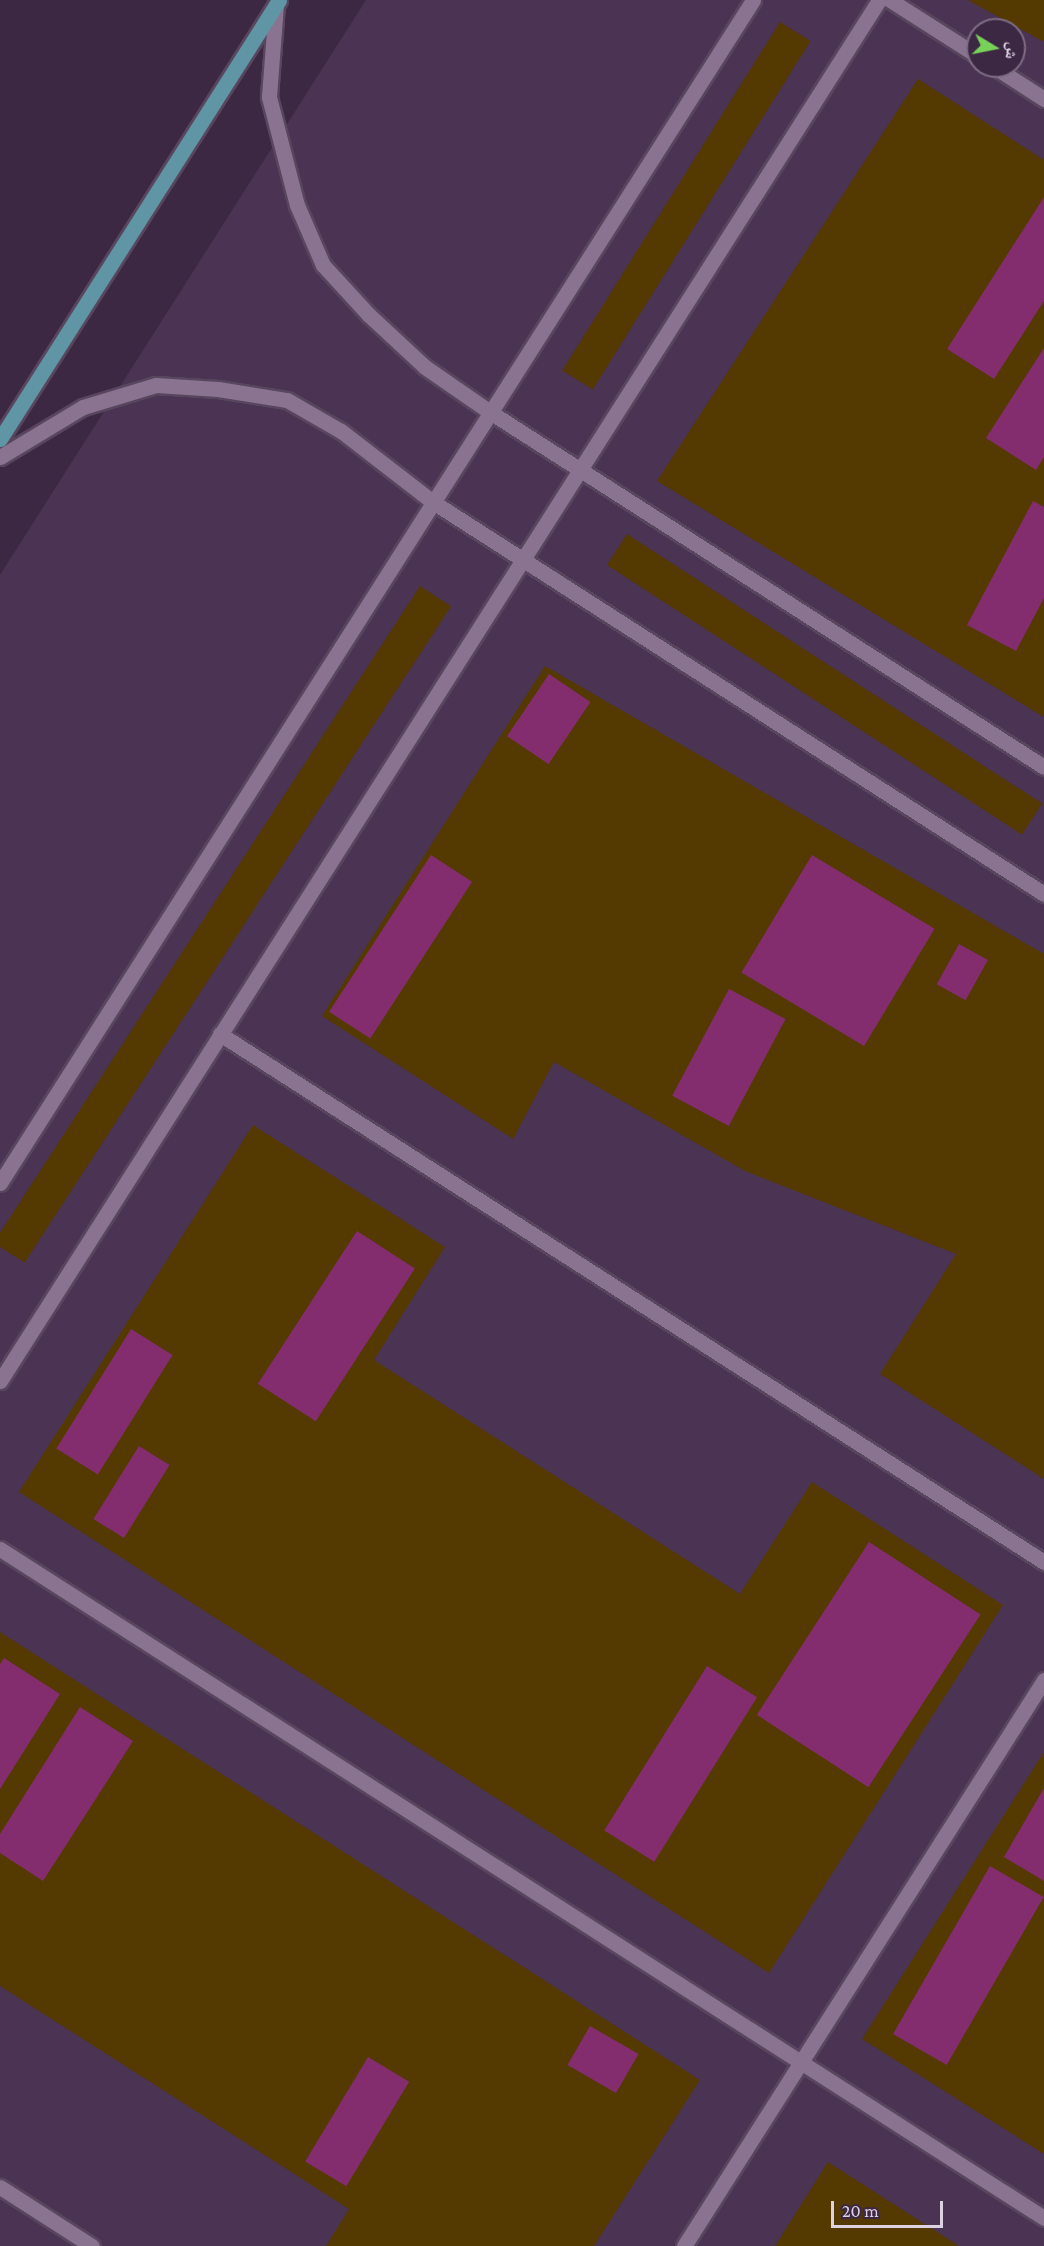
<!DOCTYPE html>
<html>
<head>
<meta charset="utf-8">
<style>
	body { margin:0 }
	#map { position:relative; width:1044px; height:2246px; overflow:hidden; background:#3d2844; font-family:"Crimson Pro","Noto Naskh Arabic",serif }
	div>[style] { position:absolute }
	.built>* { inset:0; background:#4b3353 }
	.green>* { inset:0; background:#543901; transform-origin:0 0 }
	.building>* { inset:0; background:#832d6f; transform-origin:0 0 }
	.roads { filter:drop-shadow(2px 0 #58465e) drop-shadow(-2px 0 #58465e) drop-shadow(0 2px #58465e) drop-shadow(0 -2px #58465e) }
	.minor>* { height:15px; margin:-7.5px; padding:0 7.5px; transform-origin:7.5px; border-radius:7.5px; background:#8a7291 }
	.major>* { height:15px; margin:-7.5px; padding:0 7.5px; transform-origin:7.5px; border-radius:7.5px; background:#5f95a4 }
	span { translate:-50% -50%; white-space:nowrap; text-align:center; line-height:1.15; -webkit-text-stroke:4.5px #3d2844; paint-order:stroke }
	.north { position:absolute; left:966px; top:18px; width:60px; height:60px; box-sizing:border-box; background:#3d2844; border:2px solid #7d6c83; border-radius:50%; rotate:100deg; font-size:16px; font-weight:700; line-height:24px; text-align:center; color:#ded1e2 }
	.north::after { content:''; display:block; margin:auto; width:21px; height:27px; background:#78d158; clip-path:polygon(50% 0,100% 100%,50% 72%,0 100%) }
	.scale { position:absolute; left:831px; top:2201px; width:112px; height:27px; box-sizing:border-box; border:3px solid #ded1e2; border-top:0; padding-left:8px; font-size:18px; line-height:21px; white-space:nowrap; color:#ded1e2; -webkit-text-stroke:4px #3d2844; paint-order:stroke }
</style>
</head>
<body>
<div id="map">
	<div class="built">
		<div style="clip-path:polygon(evenodd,366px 0,1044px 0,1044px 2246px,0 2246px,0 575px,366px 0,978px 30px,1014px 30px,1014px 66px,978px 66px,978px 30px)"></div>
	</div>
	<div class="green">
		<div style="clip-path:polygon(968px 0,1044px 0,1044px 42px)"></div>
		<div style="left:780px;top:22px;width:36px;height:411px;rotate:32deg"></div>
		<div style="clip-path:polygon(918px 79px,1044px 160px,1044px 717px,657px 481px)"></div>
		<div style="left:627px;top:534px;width:495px;height:37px;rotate:33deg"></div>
		<div style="left:420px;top:586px;width:37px;height:783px;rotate:33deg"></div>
		<div style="clip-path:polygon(545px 666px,1044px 954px,1044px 1479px,880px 1374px,956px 1254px,745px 1171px,554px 1062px,513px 1139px,322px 1016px)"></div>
		<div style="clip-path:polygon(253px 1125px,445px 1247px,374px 1360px,740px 1594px,812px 1482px,1003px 1605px,769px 1973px,19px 1492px)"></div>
		<div style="clip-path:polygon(0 1632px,700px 2080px,594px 2246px,326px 2246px,349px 2209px,0 1986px)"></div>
		<div style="clip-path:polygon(1044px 1752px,1044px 2154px,862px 2039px)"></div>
		<div style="clip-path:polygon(828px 2162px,959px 2246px,775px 2246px)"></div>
	</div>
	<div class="building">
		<div style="clip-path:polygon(1044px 197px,1044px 301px,994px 379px,947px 349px)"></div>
		<div style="clip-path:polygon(1044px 348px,1044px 457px,1036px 470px,986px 438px)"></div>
		<div style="clip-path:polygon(1033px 501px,1044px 507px,1044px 598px,1016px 651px,967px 625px)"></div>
		<div style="left:549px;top:674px;width:50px;height:75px;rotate:34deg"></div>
		<div style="left:431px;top:855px;width:49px;height:187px;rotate:33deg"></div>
		<div style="left:812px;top:855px;width:143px;height:137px;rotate:31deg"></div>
		<div style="left:959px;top:944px;width:33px;height:46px;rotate:29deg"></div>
		<div style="left:729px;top:989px;width:64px;height:121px;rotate:28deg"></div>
		<div style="left:357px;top:1231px;width:69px;height:182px;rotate:33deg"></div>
		<div style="left:131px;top:1329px;width:49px;height:141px;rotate:32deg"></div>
		<div style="left:139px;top:1446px;width:36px;height:86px;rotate:32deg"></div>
		<div style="left:869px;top:1542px;width:133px;height:206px;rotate:33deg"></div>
		<div style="clip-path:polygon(4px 1658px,60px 1694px,0 1789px,0 1664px)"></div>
		<div style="left:707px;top:1666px;width:59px;height:194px;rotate:32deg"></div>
		<div style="clip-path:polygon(80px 1707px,133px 1741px,43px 1881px,0 1853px,0 1834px)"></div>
		<div style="clip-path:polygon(1044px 1788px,1044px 1881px,1004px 1857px)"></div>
		<div style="left:990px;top:1866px;width:62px;height:194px;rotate:30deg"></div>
		<div style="left:590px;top:2026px;width:56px;height:45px;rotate:30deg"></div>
		<div style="left:368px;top:2057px;width:48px;height:122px;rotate:31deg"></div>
	</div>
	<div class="roads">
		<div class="minor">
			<div style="left:890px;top:0;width:104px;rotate:32.5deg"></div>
			<div style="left:276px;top:5px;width:92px;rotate:94.4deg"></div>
			<div style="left:269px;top:97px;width:112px;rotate:75.5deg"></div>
			<div style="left:297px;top:205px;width:65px;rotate:66.6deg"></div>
			<div style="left:323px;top:265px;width:68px;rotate:47.4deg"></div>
			<div style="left:369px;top:315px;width:76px;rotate:42.9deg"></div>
			<div style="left:425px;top:367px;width:79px;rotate:34.7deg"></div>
			<div style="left:490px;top:412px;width:658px;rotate:32.65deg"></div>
			<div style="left:993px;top:66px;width:61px;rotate:32.9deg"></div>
			<div style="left:0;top:457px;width:97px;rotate:-31.1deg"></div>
			<div style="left:83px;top:407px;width:76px;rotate:-16.8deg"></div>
			<div style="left:156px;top:385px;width:62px;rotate:3.7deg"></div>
			<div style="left:218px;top:389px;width:70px;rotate:9.1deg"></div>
			<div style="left:287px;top:400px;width:62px;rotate:29.9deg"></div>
			<div style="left:341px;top:431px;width:116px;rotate:37.7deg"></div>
			<div style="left:433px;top:502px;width:726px;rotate:32.68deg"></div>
			<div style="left:220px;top:1034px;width:979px;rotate:32.65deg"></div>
			<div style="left:0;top:1183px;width:1402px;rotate:-57.52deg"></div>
			<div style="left:0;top:1381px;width:1637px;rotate:-57.52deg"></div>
			<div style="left:0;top:1549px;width:1240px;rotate:32.65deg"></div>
			<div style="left:0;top:2187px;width:109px;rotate:32.7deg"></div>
			<div style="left:684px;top:2246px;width:671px;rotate:-57.54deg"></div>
		</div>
		<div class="major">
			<div style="left:0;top:439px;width:520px;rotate:-57.56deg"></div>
		</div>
	</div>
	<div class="north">ش</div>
	<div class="scale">20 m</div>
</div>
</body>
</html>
